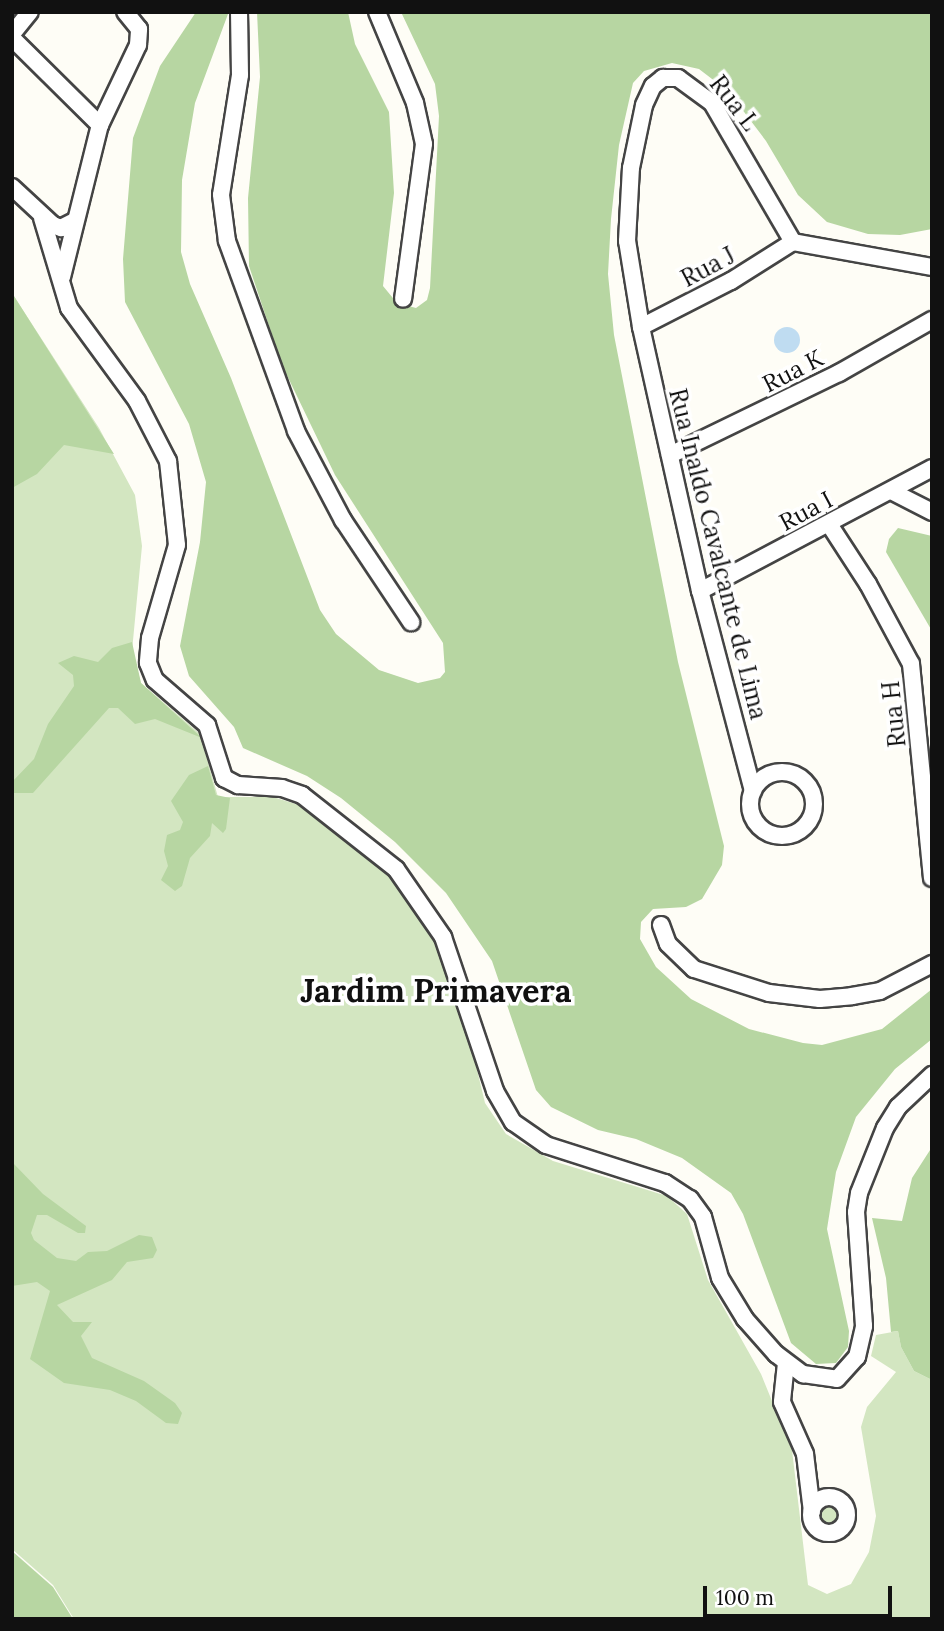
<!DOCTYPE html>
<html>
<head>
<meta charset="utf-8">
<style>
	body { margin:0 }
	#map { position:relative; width:944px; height:1631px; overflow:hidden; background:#fefdf6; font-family:Lora,serif }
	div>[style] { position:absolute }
	.green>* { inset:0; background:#d3e6c1 }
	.round { border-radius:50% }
	.forest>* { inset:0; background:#b7d6a2 }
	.water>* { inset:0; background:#bfdcf1 }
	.roads { filter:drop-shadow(2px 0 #444) drop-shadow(-2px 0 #444) drop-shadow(0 2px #444) drop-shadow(0 -2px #444) }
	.minor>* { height:16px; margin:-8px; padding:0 8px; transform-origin:8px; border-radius:8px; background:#fff }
	.minor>.ring { margin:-8px; padding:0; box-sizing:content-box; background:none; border:16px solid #fff; border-radius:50% }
	span { translate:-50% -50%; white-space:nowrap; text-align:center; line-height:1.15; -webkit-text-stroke:7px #fff; paint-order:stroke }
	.street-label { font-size:24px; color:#111 }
	.district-label { font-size:32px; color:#111; font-weight:700 }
	.frame { position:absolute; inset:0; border:14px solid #111; pointer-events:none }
	.scale { position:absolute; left:703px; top:1586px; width:189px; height:32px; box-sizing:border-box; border:4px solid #111; border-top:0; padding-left:9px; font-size:21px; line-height:24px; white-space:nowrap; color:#111; -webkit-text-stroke:5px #fff; paint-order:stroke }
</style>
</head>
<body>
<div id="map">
	<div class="green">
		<div style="clip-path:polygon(12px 293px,99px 428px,135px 495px,142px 546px,132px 651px,141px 683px,200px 734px,218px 797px,273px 797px,299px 805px,377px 862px,402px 887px,438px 939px,467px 1028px,485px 1103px,506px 1134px,553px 1161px,667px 1196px,687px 1214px,708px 1280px,761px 1374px,792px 1450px,808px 1585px,827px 1594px,851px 1584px,869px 1552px,876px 1516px,861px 1427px,867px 1407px,896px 1372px,871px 1356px,876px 1335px,898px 1331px,901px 1347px,914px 1371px,932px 1380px,932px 1619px,74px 1619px,53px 1585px,12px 1549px)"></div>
		<div class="round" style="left:816px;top:1503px;width:24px;height:24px"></div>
	</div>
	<div class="forest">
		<div style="clip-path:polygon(196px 12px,228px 14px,195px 103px,182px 180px,181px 252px,190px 284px,231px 378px,320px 610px,336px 634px,379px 670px,418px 683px,440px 678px,445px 672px,443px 643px,335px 475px,282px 365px,249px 266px,248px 198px,260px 77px,257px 12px,348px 12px,355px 44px,389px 112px,394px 193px,383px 286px,397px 303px,416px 308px,427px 300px,430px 288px,439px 116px,435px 84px,401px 12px,932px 12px,932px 229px,900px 235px,868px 234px,827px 222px,798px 195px,766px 141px,729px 92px,699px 69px,672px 63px,644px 71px,633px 83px,619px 145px,611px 219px,608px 274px,614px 335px,678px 662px,724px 846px,722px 865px,702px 899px,686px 907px,653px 909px,641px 922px,640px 939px,656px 967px,691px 999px,749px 1029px,803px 1043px,822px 1045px,882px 1029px,932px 989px,932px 1039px,895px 1069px,856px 1117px,836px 1172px,827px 1229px,849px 1331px,848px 1347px,836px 1363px,816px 1364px,791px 1343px,743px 1214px,731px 1193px,682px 1158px,636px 1139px,598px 1130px,551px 1107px,536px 1090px,492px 961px,446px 893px,395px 842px,341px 798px,307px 776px,243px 748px,234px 727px,189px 676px,180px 646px,200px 542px,206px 482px,189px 424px,125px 302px,123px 259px,133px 138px,160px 66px)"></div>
		<div style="clip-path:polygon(12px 293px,114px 454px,64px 445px,37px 474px,12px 488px)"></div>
		<div style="clip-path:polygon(898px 528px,932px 536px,932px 631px,886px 552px,889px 539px)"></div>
		<div style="clip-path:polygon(132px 642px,141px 683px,202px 738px,155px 719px,135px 724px,118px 708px,109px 708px,33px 793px,12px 793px,12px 782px,34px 759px,48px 724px,74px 686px,73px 675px,58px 663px,74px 656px,98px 662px,112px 648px)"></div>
		<div style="clip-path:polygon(208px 766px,216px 795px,230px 798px,226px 829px,223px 833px,212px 823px,210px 836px,190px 858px,182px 886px,175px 891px,161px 880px,168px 866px,164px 851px,167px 835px,180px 830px,183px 822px,171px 801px,189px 775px)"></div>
		<div style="clip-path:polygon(932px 1147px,932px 1380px,914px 1371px,901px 1347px,898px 1331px,891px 1332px,886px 1278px,872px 1218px,902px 1221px,912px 1178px)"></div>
		<div style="clip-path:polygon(12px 1162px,43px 1194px,86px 1226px,85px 1233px,78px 1233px,47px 1215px,37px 1215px,31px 1233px,34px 1240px,57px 1258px,76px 1261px,88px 1252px,107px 1251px,139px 1235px,152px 1237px,157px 1250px,153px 1258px,127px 1262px,112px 1280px,57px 1305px,73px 1322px,92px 1322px,81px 1336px,92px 1358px,144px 1381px,175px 1403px,182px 1413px,178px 1424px,166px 1423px,136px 1401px,110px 1390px,64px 1383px,30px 1359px,50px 1291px,37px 1282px,12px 1286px)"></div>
		<div style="clip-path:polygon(12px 1551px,53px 1587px,73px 1619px,12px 1619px)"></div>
	</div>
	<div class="water">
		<div class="round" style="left:774px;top:327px;width:26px;height:26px"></div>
	</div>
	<div class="roads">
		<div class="minor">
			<div style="left:239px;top:12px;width:63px;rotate:89.1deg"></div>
			<div style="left:240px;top:75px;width:121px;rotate:99deg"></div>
			<div style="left:221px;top:195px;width:46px;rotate:82.6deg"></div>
			<div style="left:227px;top:241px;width:202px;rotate:70deg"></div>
			<div style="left:296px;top:431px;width:101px;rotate:62.2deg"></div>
			<div style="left:343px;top:520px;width:123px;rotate:56.3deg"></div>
			<div style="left:377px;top:12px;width:99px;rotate:67.3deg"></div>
			<div style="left:415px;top:103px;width:42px;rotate:77.6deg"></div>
			<div style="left:424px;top:144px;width:156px;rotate:97.7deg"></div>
			<div style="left:12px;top:34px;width:28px;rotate:-51deg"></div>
			<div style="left:12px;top:38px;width:124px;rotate:44.7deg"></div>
			<div style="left:12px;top:187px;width:56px;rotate:42.8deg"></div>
			<div style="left:53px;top:225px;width:9px;rotate:21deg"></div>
			<div style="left:61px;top:228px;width:16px;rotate:-27deg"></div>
			<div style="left:42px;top:218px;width:94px;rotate:73.3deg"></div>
			<div style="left:69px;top:308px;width:115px;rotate:53.8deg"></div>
			<div style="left:137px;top:401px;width:68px;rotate:62.7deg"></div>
			<div style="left:168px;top:461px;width:84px;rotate:83.9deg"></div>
			<div style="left:177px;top:545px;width:97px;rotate:106.2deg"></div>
			<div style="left:150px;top:638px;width:25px;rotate:95deg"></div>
			<div style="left:148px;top:663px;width:18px;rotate:68deg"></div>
			<div style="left:155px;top:680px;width:69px;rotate:40.9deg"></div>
			<div style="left:207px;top:725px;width:56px;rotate:72.2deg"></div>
			<div style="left:224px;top:778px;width:16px;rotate:27deg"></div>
			<div style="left:238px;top:785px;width:44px;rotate:3.9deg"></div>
			<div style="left:282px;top:788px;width:21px;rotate:19deg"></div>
			<div style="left:302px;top:795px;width:120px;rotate:38.2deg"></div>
			<div style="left:396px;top:869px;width:83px;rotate:55.3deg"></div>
			<div style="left:443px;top:937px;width:163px;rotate:71.3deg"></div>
			<div style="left:495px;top:1091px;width:36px;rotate:60deg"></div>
			<div style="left:513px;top:1122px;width:40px;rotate:34.9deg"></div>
			<div style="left:546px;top:1145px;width:125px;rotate:17.7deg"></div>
			<div style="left:665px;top:1183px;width:30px;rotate:33deg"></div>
			<div style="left:690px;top:1199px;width:22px;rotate:54deg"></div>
			<div style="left:703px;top:1217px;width:63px;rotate:74.4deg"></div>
			<div style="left:720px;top:1278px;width:48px;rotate:58.6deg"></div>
			<div style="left:745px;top:1319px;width:47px;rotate:48.5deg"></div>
			<div style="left:776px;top:1354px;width:34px;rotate:37deg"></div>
			<div style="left:803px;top:1374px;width:34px;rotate:8deg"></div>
			<div style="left:837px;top:1379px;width:30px;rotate:-48deg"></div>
			<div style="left:857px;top:1357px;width:32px;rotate:-77deg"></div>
			<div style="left:864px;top:1326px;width:114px;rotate:-94deg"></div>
			<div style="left:856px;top:1212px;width:19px;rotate:-81deg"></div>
			<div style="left:859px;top:1193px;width:70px;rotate:-68.2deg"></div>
			<div style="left:885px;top:1128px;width:25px;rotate:-58deg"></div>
			<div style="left:898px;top:1107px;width:47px;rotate:-43.3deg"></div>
			<div style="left:62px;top:277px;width:157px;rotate:-76deg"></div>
			<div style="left:100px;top:125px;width:89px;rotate:-64.6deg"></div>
			<div style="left:138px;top:45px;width:16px;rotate:-86deg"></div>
			<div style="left:139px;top:29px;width:22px;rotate:-129deg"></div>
			<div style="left:641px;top:327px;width:101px;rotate:-27.1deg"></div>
			<div style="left:731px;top:281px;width:73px;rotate:-32.2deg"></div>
			<div style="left:670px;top:455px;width:188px;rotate:-25.9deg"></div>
			<div style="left:839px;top:373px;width:107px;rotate:-29.7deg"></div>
			<div style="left:891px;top:491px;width:46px;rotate:27.1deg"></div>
			<div style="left:829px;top:524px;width:72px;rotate:57deg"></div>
			<div style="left:868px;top:584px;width:91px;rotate:61.7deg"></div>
			<div style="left:911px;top:664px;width:215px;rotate:84.4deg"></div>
			<div style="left:700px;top:591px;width:263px;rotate:-27.9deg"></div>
			<div class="ring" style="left:750px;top:772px;width:48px;height:48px"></div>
			<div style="left:753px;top:791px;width:207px;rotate:-104.8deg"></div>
			<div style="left:700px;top:591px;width:271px;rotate:-102.6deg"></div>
			<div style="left:641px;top:327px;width:87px;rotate:-99.2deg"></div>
			<div style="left:627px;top:241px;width:73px;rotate:-86.9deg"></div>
			<div style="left:631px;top:168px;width:64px;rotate:-78.3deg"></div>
			<div style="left:644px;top:105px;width:21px;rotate:-65deg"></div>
			<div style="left:653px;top:86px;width:13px;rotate:-39deg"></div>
			<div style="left:663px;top:78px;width:15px"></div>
			<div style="left:678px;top:78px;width:42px;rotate:36.3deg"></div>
			<div style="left:712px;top:103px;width:161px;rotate:59.8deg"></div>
			<div style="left:793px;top:242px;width:141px;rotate:10.2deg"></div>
			<div style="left:661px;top:925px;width:20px;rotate:70deg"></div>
			<div style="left:668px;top:944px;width:36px;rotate:44deg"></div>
			<div style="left:694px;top:969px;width:79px;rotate:17.7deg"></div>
			<div style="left:769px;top:993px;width:51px;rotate:6.7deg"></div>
			<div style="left:820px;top:999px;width:32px;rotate:-5deg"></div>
			<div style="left:852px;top:996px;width:28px;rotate:-10deg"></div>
			<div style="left:880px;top:991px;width:59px;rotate:-27.4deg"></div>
			<div style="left:786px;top:1363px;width:39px;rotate:96deg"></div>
			<div style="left:782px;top:1402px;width:57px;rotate:66.1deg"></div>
			<div style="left:805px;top:1454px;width:58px;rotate:83.1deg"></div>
			<div class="ring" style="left:811px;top:1497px;width:20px;height:20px"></div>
		</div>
	</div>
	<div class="street-label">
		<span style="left:734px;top:103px;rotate:52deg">Rua L</span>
		<span style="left:708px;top:267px;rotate:-28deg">Rua J</span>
		<span style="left:793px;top:371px;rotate:-27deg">Rua K</span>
		<span style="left:806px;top:511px;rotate:-28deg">Rua I</span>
		<span style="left:718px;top:554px;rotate:76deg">Rua Inaldo Cavalcante de Lima</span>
		<span style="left:894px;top:714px;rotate:-96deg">Rua H</span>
	</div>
	<div class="district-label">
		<span style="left:436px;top:991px">Jardim Primavera</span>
	</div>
	<div class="frame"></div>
	<div class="scale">100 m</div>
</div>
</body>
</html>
